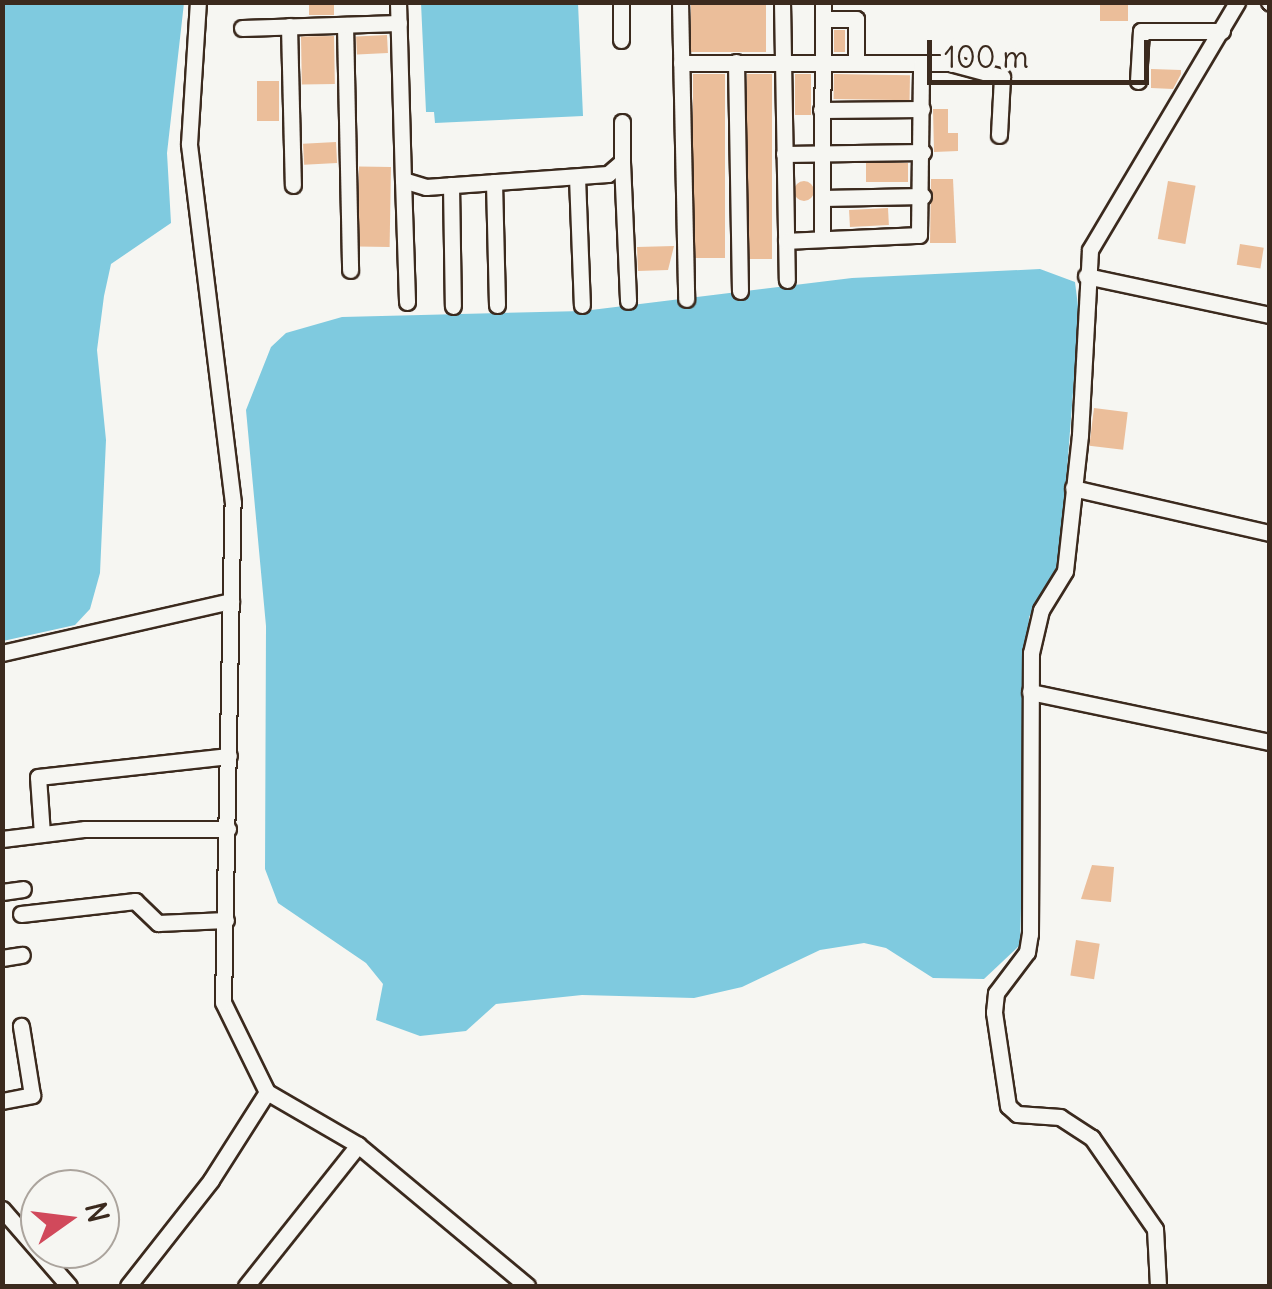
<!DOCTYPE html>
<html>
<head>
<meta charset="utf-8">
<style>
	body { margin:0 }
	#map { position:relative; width:1272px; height:1289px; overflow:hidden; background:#f6f6f2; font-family:Delius,sans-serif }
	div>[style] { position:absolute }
	.water>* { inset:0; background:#7fcadf }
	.building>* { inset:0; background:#ebbe9a; transform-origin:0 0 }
	.round { border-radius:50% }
	.roads { filter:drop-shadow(2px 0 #3b2a1e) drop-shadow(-2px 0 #3b2a1e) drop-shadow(0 2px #3b2a1e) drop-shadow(0 -2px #3b2a1e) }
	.street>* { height:15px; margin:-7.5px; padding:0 7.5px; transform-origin:7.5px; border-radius:7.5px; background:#f6f6f2 }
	span { translate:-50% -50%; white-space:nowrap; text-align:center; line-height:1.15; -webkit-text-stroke:9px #f6f6f2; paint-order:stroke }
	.frame { position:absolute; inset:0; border:5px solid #3b2a1e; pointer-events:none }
	.north { position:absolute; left:20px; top:1169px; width:100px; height:100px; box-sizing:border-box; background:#f6f6f2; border:2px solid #aba49d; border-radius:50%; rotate:76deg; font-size:28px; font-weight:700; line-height:40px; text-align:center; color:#3b2a1e }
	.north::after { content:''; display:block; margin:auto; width:35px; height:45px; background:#d1495b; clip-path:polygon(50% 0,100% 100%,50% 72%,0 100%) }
	.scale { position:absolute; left:927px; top:40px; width:222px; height:45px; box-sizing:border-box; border:5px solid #3b2a1e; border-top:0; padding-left:12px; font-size:30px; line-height:35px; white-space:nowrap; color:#3b2a1e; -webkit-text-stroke:8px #f6f6f2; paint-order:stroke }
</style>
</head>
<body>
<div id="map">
	<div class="water">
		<div style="clip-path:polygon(2px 3px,184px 3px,167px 153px,171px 223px,111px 264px,104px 296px,97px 350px,106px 440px,100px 573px,90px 609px,75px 625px,3px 641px)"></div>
		<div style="clip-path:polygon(421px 3px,578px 3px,583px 116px,435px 123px,434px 112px,426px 112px)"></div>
		<div style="clip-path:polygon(1040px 269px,1075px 282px,1079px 314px,1060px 561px,1029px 617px,1020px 945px,984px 979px,933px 978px,886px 948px,864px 943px,820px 950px,742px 987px,694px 998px,582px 995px,496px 1004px,466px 1031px,420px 1036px,376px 1020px,383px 984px,366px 963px,278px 903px,265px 869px,266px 626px,246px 410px,271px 347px,286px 333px,342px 317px,583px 311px,852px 278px)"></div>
	</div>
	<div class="building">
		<div style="left:309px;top:2px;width:25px;height:13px"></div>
		<div style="left:691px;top:2px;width:75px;height:50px"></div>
		<div style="left:1100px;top:2px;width:28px;height:19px"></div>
		<div style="left:834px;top:30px;width:11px;height:22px"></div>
		<div style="left:387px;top:35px;width:18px;height:31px;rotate:87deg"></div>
		<div style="left:334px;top:36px;width:48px;height:33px;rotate:89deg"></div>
		<div style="clip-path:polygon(1151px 69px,1181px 70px,1181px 74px,1173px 89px,1151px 88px)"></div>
		<div style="left:693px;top:74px;width:32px;height:184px"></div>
		<div style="left:747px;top:74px;width:25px;height:185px"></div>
		<div style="left:795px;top:74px;width:16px;height:41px"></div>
		<div style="left:834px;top:74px;width:76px;height:25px;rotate:1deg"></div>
		<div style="left:257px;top:81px;width:22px;height:40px"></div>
		<div style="clip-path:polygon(933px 109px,948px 109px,948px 133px,958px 133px,958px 151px,934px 152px)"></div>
		<div style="left:336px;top:142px;width:21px;height:33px;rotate:87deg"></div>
		<div style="left:908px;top:163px;width:19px;height:42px;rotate:90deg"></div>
		<div style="left:391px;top:167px;width:80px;height:32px;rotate:91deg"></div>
		<div style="clip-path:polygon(931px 179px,953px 179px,956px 243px,930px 243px)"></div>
		<div style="left:1168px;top:181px;width:28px;height:59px;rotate:10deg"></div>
		<div class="round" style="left:794px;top:181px;width:20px;height:20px"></div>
		<div style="left:888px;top:208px;width:17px;height:39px;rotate:87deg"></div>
		<div style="left:1240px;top:244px;width:24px;height:21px;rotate:9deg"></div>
		<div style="clip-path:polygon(674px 246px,668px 270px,638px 271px,637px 247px)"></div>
		<div style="left:1094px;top:408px;width:34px;height:38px;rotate:7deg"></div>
		<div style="clip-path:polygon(1092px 865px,1114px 867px,1111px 902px,1081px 899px)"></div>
		<div style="left:1076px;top:940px;width:24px;height:36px;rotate:9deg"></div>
	</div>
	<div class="roads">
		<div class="street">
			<div style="left:398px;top:2px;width:178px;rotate:88.4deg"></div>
			<div style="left:403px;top:180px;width:24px;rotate:17deg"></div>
			<div style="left:426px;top:187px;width:182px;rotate:-4.1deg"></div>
			<div style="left:608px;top:174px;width:18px;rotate:-41deg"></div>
			<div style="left:622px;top:162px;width:40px;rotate:-90deg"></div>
			<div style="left:621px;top:2px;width:38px;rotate:90deg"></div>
			<div style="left:680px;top:2px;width:297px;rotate:88.8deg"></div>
			<div style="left:782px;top:2px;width:278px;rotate:89deg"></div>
			<div style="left:1269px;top:2px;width:1px;rotate:45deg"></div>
			<div style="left:823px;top:19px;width:33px"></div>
			<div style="left:856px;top:19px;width:43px;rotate:90deg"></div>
			<div style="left:345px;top:25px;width:245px;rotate:88.8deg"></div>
			<div style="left:289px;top:26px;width:159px;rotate:88.6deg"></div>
			<div style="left:242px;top:28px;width:157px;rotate:-1.8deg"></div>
			<div style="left:736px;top:62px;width:229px;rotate:89deg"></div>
			<div style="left:681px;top:63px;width:269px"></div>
			<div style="left:950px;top:63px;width:54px;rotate:15.1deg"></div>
			<div style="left:1002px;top:77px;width:58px;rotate:93deg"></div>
			<div style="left:1138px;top:81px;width:50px;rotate:-86.6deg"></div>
			<div style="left:1141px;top:31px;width:81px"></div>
			<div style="left:821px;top:110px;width:101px;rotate:-0.6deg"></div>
			<div style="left:784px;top:154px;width:139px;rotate:-0.8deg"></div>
			<div style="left:622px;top:162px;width:139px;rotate:87.5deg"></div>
			<div style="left:577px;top:177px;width:128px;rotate:87.8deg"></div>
			<div style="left:403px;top:180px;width:122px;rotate:88.1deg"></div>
			<div style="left:494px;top:182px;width:123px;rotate:88.6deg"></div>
			<div style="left:451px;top:185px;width:121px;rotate:89.1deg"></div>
			<div style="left:822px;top:198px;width:101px;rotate:-1.1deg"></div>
			<div style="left:822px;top:238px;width:236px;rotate:-89.8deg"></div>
			<div style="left:786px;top:241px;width:133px;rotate:-2.6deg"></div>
			<div style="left:919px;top:235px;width:172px;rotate:-89.3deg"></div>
			<div style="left:1086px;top:276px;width:188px;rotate:12deg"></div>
			<div style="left:1073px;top:488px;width:202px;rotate:12.9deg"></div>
			<div style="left:2px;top:653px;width:235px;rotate:-12.8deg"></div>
			<div style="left:1030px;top:692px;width:245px;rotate:11.8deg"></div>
			<div style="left:42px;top:834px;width:57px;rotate:-94deg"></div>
			<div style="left:38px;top:777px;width:192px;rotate:-6.3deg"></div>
			<div style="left:2px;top:839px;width:84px;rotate:-6.9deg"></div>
			<div style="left:85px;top:829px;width:143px"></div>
			<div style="left:2px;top:892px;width:21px;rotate:-8deg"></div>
			<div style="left:21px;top:914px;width:115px;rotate:-6.5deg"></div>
			<div style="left:135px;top:901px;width:32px;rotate:44deg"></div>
			<div style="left:158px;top:923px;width:68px;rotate:-2.5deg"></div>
			<div style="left:2px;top:958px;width:20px;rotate:-9deg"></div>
			<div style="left:267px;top:1092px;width:105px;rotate:30.2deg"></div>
			<div style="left:358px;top:1145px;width:220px;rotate:39.8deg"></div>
			<div style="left:2px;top:1101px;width:31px;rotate:-11deg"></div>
			<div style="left:32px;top:1095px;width:70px;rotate:-99.1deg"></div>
			<div style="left:2px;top:1209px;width:102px;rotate:49deg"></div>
			<div style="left:128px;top:1286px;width:135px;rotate:-51.9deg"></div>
			<div style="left:211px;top:1180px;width:104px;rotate:-57.5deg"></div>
			<div style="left:267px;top:1092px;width:100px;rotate:-116.1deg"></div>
			<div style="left:223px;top:1002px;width:499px;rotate:-88.9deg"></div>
			<div style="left:233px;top:503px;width:362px;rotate:-97deg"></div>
			<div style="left:189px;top:144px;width:142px;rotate:-86.4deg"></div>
			<div style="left:246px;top:1286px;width:180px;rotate:-51.5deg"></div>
			<div style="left:1158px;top:1286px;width:57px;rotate:-93deg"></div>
			<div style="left:1155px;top:1229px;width:111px;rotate:-124.7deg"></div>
			<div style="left:1092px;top:1138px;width:38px;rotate:-147deg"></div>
			<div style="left:1060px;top:1117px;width:43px;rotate:-176deg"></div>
			<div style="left:1017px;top:1114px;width:12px;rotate:-138deg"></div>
			<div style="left:1008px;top:1106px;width:95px;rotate:-98.5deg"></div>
			<div style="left:994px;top:1012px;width:19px;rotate:-84deg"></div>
			<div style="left:996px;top:993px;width:51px;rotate:-52.9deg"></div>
			<div style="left:1027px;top:952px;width:18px;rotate:-81deg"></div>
			<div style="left:1030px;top:934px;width:281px;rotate:-89.8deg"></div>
			<div style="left:1031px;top:653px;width:44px;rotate:-76.9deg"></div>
			<div style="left:1041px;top:610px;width:46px;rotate:-58.4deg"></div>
			<div style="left:1065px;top:571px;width:137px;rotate:-83.7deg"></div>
			<div style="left:1080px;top:435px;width:185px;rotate:-86.9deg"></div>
			<div style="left:1090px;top:250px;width:288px;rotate:-59.3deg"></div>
		</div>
	</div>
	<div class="frame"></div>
	<div class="north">N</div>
	<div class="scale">100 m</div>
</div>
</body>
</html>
